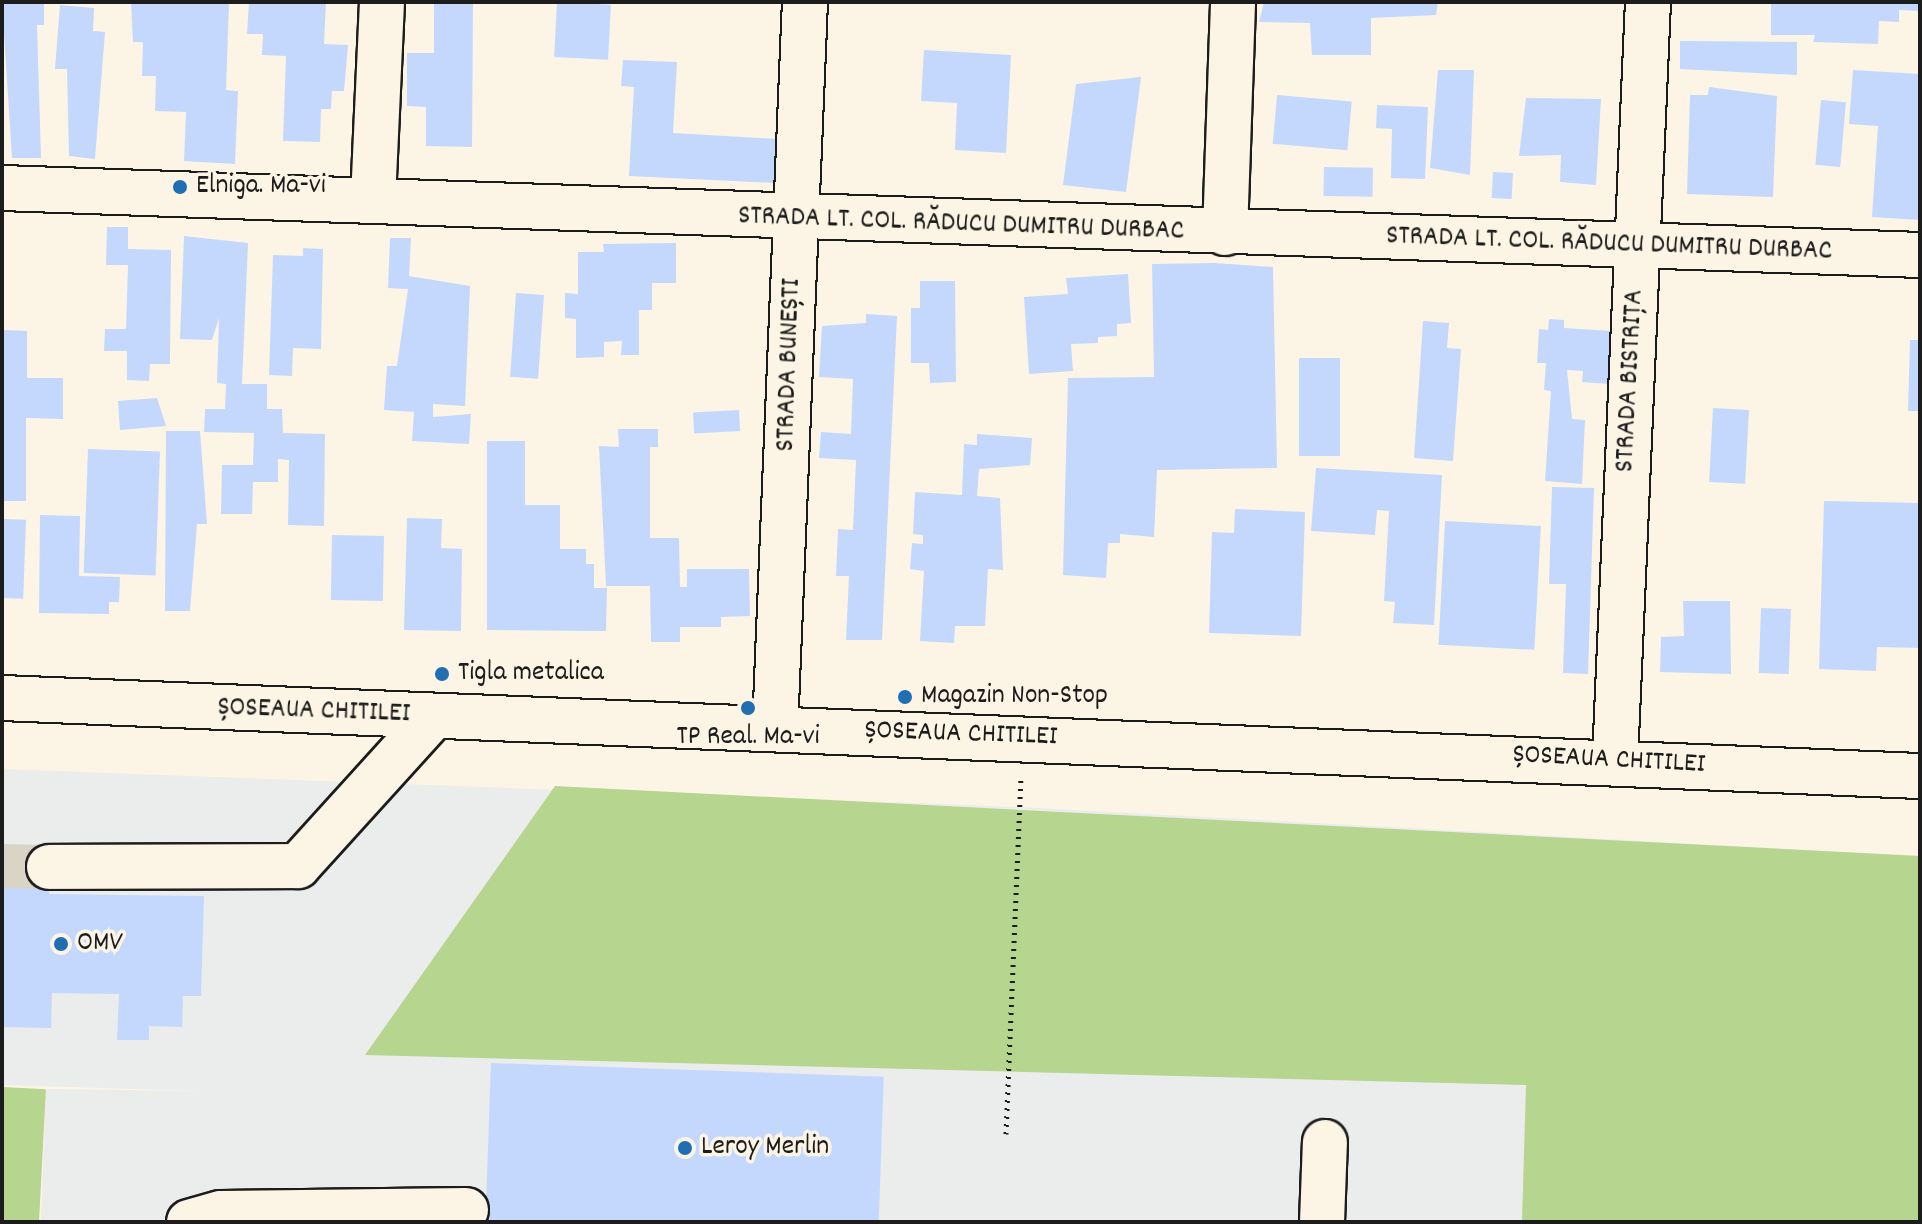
<!DOCTYPE html>
<html>
<head>
<meta charset="utf-8">
<style>
	body { margin:0 }
	#map { position:relative; width:1922px; height:1224px; overflow:hidden; background:#fcf5e5; font-family:Dekko,sans-serif }
	div>[style] { position:absolute }
	.built>* { inset:0; background:#ebecec }
	.green>* { inset:0; background:#b6d58e; transform-origin:0 0 }
	.building>* { inset:0; background:#c4d8fd; transform-origin:0 0 }
	.minor-tunnel>* { height:44px; margin-top:-22px; transform-origin:0; background:repeating-linear-gradient(90deg,#dad4c7 0 44px,transparent 0 66px) }
	.path>* { height:5px; margin-top:-2.5px; transform-origin:0; background:repeating-linear-gradient(90deg,#1c1c1c 0 2px,transparent 0 8px) }
	.roads { filter:drop-shadow(2px 0 #1c1c1c) drop-shadow(-2px 0 #1c1c1c) drop-shadow(0 2px #1c1c1c) drop-shadow(0 -2px #1c1c1c) }
	.minor>* { height:44px; margin:-22px; padding:0 22px; transform-origin:22px; border-radius:22px; background:#fcf5e5 }
	.major>* { height:44px; margin:-22px; padding:0 22px; transform-origin:22px; border-radius:22px; background:#fcf5e5 }
	.dots>* { width:22px; height:22px; translate:-50% -50%; box-sizing:border-box; border:4px solid #fcf5e5; border-radius:50% }
	span { translate:-50% -50%; white-space:nowrap; text-align:center; line-height:1.15; -webkit-text-stroke:7px #fcf5e5; paint-order:stroke }
	.poi-label { font-size:28px; color:#1c1c1c }
	.left { translate:0 -50%; text-align:left }
	.street-label { font-size:28px; color:#1c1c1c }
	.frame { position:absolute; inset:0; border:4px solid #1c1c1c; pointer-events:none }
</style>
</head>
<body>
<div id="map">
	<div class="built">
		<div style="clip-path:polygon(2px 769px,1020px 807px,1920px 856px,1920px 1222px,41px 1222px,46px 1089px,205px 1091px,2px 1085px)"></div>
	</div>
	<div class="green">
		<div style="clip-path:polygon(555px 786px,1920px 856px,1920px 1222px,1522px 1222px,1526px 1085px,365px 1055px)"></div>
		<div style="left:2px;top:1087px;width:44px;height:135px;rotate:3deg"></div>
	</div>
	<div class="building">
		<div style="clip-path:polygon(2px 2px,44px 2px,44px 25px,37px 25px,41px 158px,12px 158px)"></div>
		<div style="clip-path:polygon(131px 2px,229px 2px,226px 90px,238px 91px,235px 164px,184px 161px,186px 112px,155px 111px,156px 76px,142px 76px,143px 42px,133px 42px)"></div>
		<div style="clip-path:polygon(249px 2px,326px 2px,324px 44px,348px 45px,344px 91px,332px 91px,331px 109px,321px 109px,320px 142px,283px 141px,286px 56px,262px 55px,263px 34px,247px 34px)"></div>
		<div style="clip-path:polygon(434px 2px,473px 2px,472px 147px,426px 146px,426px 107px,407px 106px,407px 53px,434px 53px)"></div>
		<div style="left:557px;top:2px;width:54px;height:55px;rotate:3deg"></div>
		<div style="clip-path:polygon(1264px 2px,1438px 2px,1436px 15px,1371px 18px,1371px 55px,1312px 55px,1310px 23px,1259px 22px)"></div>
		<div style="clip-path:polygon(1771px 2px,1920px 2px,1920px 11px,1899px 10px,1899px 22px,1879px 21px,1878px 44px,1813px 42px,1815px 35px,1771px 35px)"></div>
		<div style="clip-path:polygon(60px 5px,94px 8px,93px 31px,105px 32px,95px 159px,69px 156px,67px 69px,55px 69px)"></div>
		<div style="clip-path:polygon(1680px 41px,1797px 42px,1797px 75px,1680px 69px)"></div>
		<div style="clip-path:polygon(924px 50px,1011px 55px,1006px 153px,955px 150px,957px 103px,921px 101px)"></div>
		<div style="clip-path:polygon(623px 60px,677px 62px,673px 133px,778px 139px,776px 183px,629px 176px,634px 87px,621px 86px)"></div>
		<div style="clip-path:polygon(1438px 70px,1474px 70px,1470px 175px,1430px 168px)"></div>
		<div style="clip-path:polygon(1853px 70px,1920px 74px,1920px 220px,1872px 217px,1878px 126px,1849px 124px)"></div>
		<div style="clip-path:polygon(1141px 77px,1126px 192px,1063px 185px,1076px 84px)"></div>
		<div style="clip-path:polygon(1709px 87px,1777px 96px,1773px 197px,1687px 194px,1690px 95px,1708px 95px)"></div>
		<div style="left:1277px;top:95px;width:75px;height:49px;rotate:5deg"></div>
		<div style="clip-path:polygon(1526px 98px,1601px 99px,1596px 185px,1560px 182px,1561px 155px,1519px 156px)"></div>
		<div style="left:1821px;top:100px;width:25px;height:65px;rotate:5deg"></div>
		<div style="clip-path:polygon(1377px 105px,1428px 107px,1425px 179px,1391px 178px,1392px 129px,1376px 128px)"></div>
		<div style="left:1324px;top:167px;width:49px;height:29px;rotate:1deg"></div>
		<div style="left:1493px;top:172px;width:20px;height:26px;rotate:3deg"></div>
		<div style="clip-path:polygon(107px 227px,128px 227px,128px 249px,171px 250px,170px 364px,150px 364px,149px 381px,127px 380px,127px 351px,104px 351px,105px 329px,126px 329px,128px 265px,106px 265px)"></div>
		<div style="clip-path:polygon(184px 236px,248px 243px,242px 384px,267px 384px,267px 409px,282px 409px,283px 433px,325px 434px,324px 526px,288px 525px,289px 460px,278px 459px,278px 482px,253px 482px,252px 514px,221px 514px,222px 465px,253px 465px,254px 433px,204px 432px,205px 409px,225px 409px,226px 384px,217px 383px,219px 318px,212px 340px,180px 339px)"></div>
		<div style="clip-path:polygon(390px 238px,411px 238px,409px 276px,470px 286px,465px 406px,433px 404px,433px 417px,471px 414px,469px 444px,412px 441px,414px 412px,384px 410px,387px 366px,397px 366px,408px 289px,388px 288px)"></div>
		<div style="clip-path:polygon(676px 243px,676px 283px,652px 283px,652px 310px,639px 310px,639px 355px,621px 355px,622px 341px,604px 342px,604px 357px,576px 358px,576px 319px,565px 318px,565px 293px,578px 294px,578px 252px,604px 252px,603px 244px)"></div>
		<div style="clip-path:polygon(303px 248px,323px 249px,321px 349px,293px 348px,292px 376px,269px 375px,273px 255px,303px 256px)"></div>
		<div style="clip-path:polygon(1215px 263px,1273px 267px,1277px 468px,1157px 470px,1154px 537px,1120px 534px,1120px 543px,1108px 543px,1106px 578px,1063px 575px,1068px 378px,1154px 377px,1152px 264px)"></div>
		<div style="clip-path:polygon(1128px 274px,1131px 323px,1117px 324px,1117px 336px,1098px 337px,1098px 343px,1071px 344px,1073px 371px,1029px 374px,1024px 297px,1068px 294px,1066px 278px)"></div>
		<div style="clip-path:polygon(920px 281px,955px 281px,956px 382px,930px 383px,929px 363px,911px 363px,911px 308px,920px 308px)"></div>
		<div style="left:516px;top:293px;width:28px;height:84px;rotate:4deg"></div>
		<div style="clip-path:polygon(866px 314px,897px 316px,882px 640px,846px 640px,849px 576px,836px 576px,838px 529px,853px 530px,856px 460px,819px 458px,821px 432px,851px 434px,853px 379px,819px 377px,822px 326px,866px 323px)"></div>
		<div style="clip-path:polygon(1549px 319px,1564px 320px,1564px 328px,1612px 331px,1609px 384px,1582px 382px,1583px 371px,1567px 370px,1572px 419px,1585px 420px,1582px 484px,1545px 481px,1551px 391px,1544px 390px,1546px 363px,1537px 363px,1539px 329px,1548px 330px)"></div>
		<div style="clip-path:polygon(1423px 321px,1449px 323px,1447px 348px,1461px 349px,1453px 461px,1414px 458px)"></div>
		<div style="clip-path:polygon(4px 330px,27px 331px,27px 378px,63px 378px,63px 419px,26px 418px,26px 501px,2px 501px)"></div>
		<div style="clip-path:polygon(1910px 340px,1920px 340px,1920px 411px,1908px 411px)"></div>
		<div style="left:1299px;top:358px;width:41px;height:98px"></div>
		<div style="clip-path:polygon(157px 398px,166px 426px,120px 430px,118px 401px)"></div>
		<div style="left:1713px;top:408px;width:36px;height:74px;rotate:3deg"></div>
		<div style="left:739px;top:410px;width:21px;height:46px;rotate:87deg"></div>
		<div style="clip-path:polygon(618px 429px,658px 429px,658px 447px,650px 447px,650px 538px,679px 538px,680px 587px,687px 587px,687px 569px,749px 569px,750px 616px,721px 617px,721px 627px,680px 627px,680px 642px,651px 642px,650px 586px,606px 586px,599px 446px,619px 447px)"></div>
		<div style="clip-path:polygon(166px 431px,200px 431px,207px 524px,197px 524px,190px 611px,165px 611px)"></div>
		<div style="clip-path:polygon(977px 434px,1032px 438px,1030px 465px,979px 469px,977px 496px,1000px 498px,1003px 570px,988px 569px,985px 626px,955px 626px,954px 643px,920px 641px,924px 571px,910px 569px,912px 543px,923px 544px,923px 535px,913px 534px,915px 492px,962px 495px,964px 444px,977px 445px)"></div>
		<div style="clip-path:polygon(487px 441px,525px 441px,525px 505px,560px 505px,560px 549px,586px 549px,586px 564px,594px 564px,594px 588px,607px 588px,606px 631px,487px 630px)"></div>
		<div style="left:88px;top:449px;width:72px;height:124px;rotate:2deg"></div>
		<div style="clip-path:polygon(1316px 468px,1442px 475px,1434px 625px,1393px 623px,1395px 602px,1384px 601px,1389px 511px,1377px 510px,1375px 535px,1311px 531px)"></div>
		<div style="clip-path:polygon(1552px 487px,1594px 488px,1588px 674px,1563px 673px,1566px 584px,1549px 584px)"></div>
		<div style="clip-path:polygon(1824px 501px,1920px 503px,1920px 648px,1877px 647px,1876px 671px,1819px 669px)"></div>
		<div style="clip-path:polygon(1235px 509px,1305px 512px,1301px 636px,1209px 633px,1212px 532px,1234px 533px)"></div>
		<div style="clip-path:polygon(40px 515px,80px 516px,79px 576px,120px 577px,119px 602px,109px 602px,109px 614px,39px 613px)"></div>
		<div style="clip-path:polygon(407px 518px,442px 519px,441px 548px,462px 549px,461px 631px,404px 630px)"></div>
		<div style="left:2px;top:519px;width:24px;height:79px;rotate:2deg"></div>
		<div style="left:1445px;top:521px;width:96px;height:124px;rotate:3deg"></div>
		<div style="left:332px;top:535px;width:52px;height:65px;rotate:1deg"></div>
		<div style="clip-path:polygon(1683px 601px,1730px 601px,1731px 674px,1660px 672px,1661px 637px,1684px 636px)"></div>
		<div style="left:1761px;top:608px;width:30px;height:65px;rotate:2deg"></div>
		<div style="clip-path:polygon(2px 854px,50px 855px,49px 894px,204px 896px,201px 996px,183px 996px,182px 1027px,149px 1026px,149px 1040px,117px 1040px,119px 994px,52px 993px,51px 1028px,2px 1027px)"></div>
		<div style="left:491px;top:1063px;width:393px;height:159px;rotate:2deg"></div>
	</div>
	<div class="minor-tunnel">
		<div style="left:2px;top:866px;width:47px;rotate:1.2deg"></div>
	</div>
	<div class="path">
		<div style="left:1006px;top:1134px;width:356px;rotate:-87.6deg"></div>
	</div>
	<div class="roads">
		<div class="minor">
			<div style="left:2px;top:188px;width:1919px;rotate:2deg"></div>
			<div style="left:373px;top:200px;width:198px;rotate:-87.4deg"></div>
			<div style="left:1225px;top:233px;width:231px;rotate:-88deg"></div>
			<div style="left:775px;top:729px;width:728px;rotate:-87.64deg"></div>
			<div style="left:1615px;top:760px;width:759px;rotate:-87.51deg"></div>
			<div style="left:49px;top:867px;width:249px;rotate:-0.2deg"></div>
			<div style="left:298px;top:866px;width:201px;rotate:-47.8deg"></div>
			<div style="left:189px;top:1222px;width:33px;rotate:-16deg"></div>
			<div style="left:221px;top:1213px;width:245px;rotate:-0.7deg"></div>
			<div style="left:1322px;top:1222px;width:80px;rotate:-87.9deg"></div>
		</div>
		<div class="major">
			<div style="left:2px;top:698px;width:1920px;rotate:2.33deg"></div>
		</div>
	</div>
	<div class="dots">
		<div style="left:180px;top:187px;background:#1f6fb2"></div>
		<div style="left:442px;top:674px;background:#1f6fb2"></div>
		<div style="left:905px;top:697px;background:#1f6fb2"></div>
		<div style="left:748px;top:708px;background:#1f6fb2"></div>
		<div style="left:61px;top:944px;background:#1f6fb2"></div>
		<div style="left:685px;top:1148px;background:#1f6fb2"></div>
	</div>
	<div class="poi-label">
		<span class="left" style="left:196px;top:187px">Elniga. Ma-vi</span>
		<span class="left" style="left:458px;top:674px">Tigla metalica</span>
		<span class="left" style="left:921px;top:697px">Magazin Non-Stop</span>
		<span style="left:748px;top:738px">TP Real. Ma-vi</span>
		<span class="left" style="left:77px;top:944px">OMV</span>
		<span class="left" style="left:701px;top:1148px">Leroy Merlin</span>
	</div>
	<div class="street-label">
		<span style="left:961px;top:225px;rotate:2deg">STRADA LT. COL. RĂDUCU DUMITRU DURBAC</span>
		<span style="left:1609px;top:245px;rotate:2deg">STRADA LT. COL. RĂDUCU DUMITRU DURBAC</span>
		<span style="left:790px;top:365px;rotate:-88deg">STRADA BUNEȘTI</span>
		<span style="left:1631px;top:381px;rotate:-87deg">STRADA BISTRIȚA</span>
		<span style="left:314px;top:712px;rotate:2deg">ȘOSEAUA CHITILEI</span>
		<span style="left:961px;top:735px;rotate:2deg">ȘOSEAUA CHITILEI</span>
		<span style="left:1609px;top:761px;rotate:3deg">ȘOSEAUA CHITILEI</span>
	</div>
	<div class="frame"></div>
</div>
</body>
</html>
